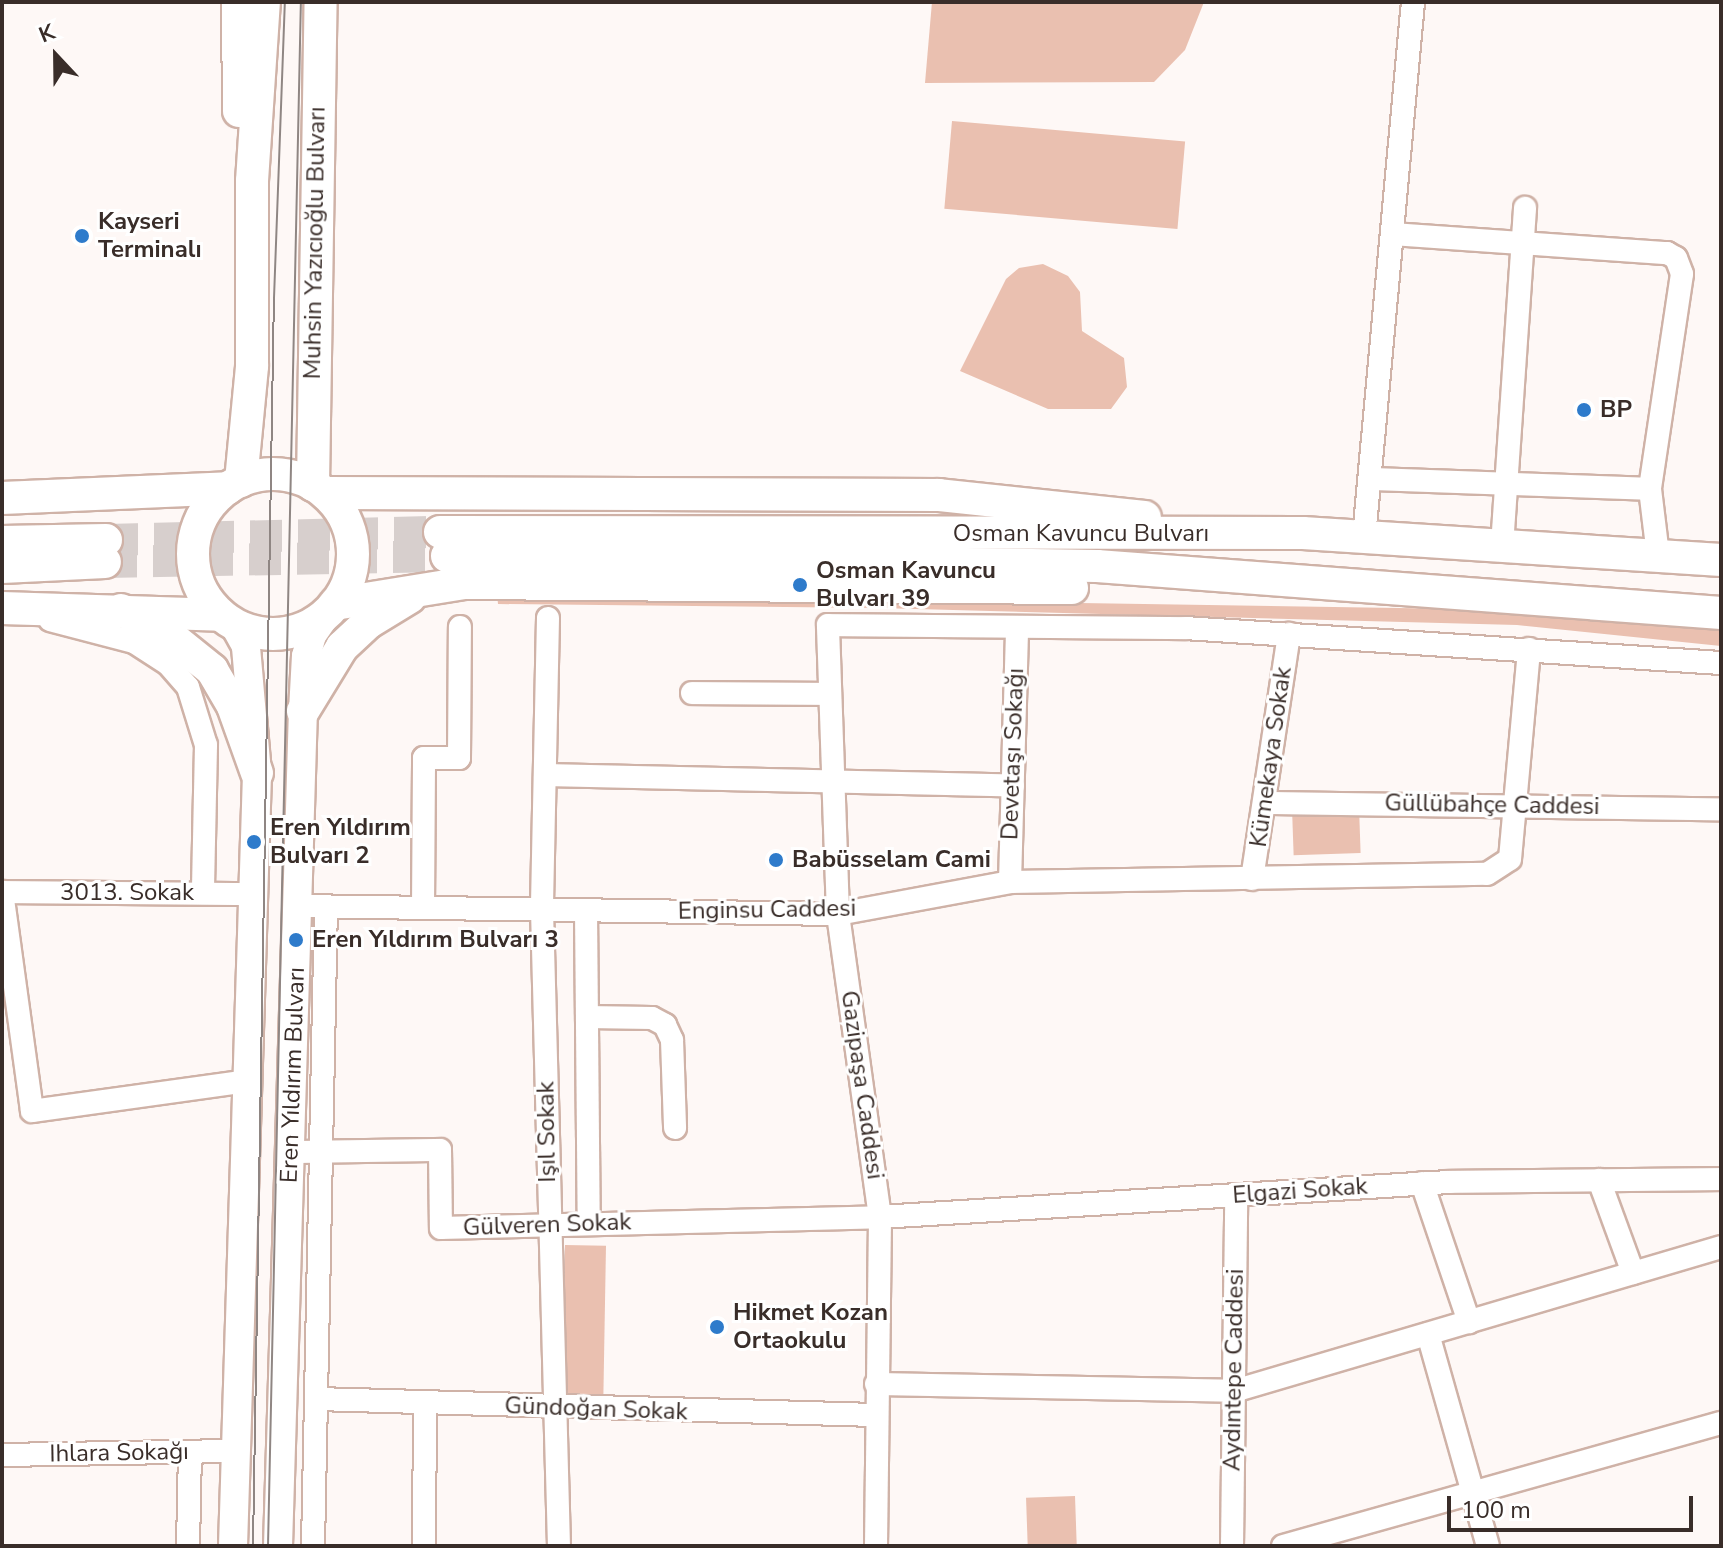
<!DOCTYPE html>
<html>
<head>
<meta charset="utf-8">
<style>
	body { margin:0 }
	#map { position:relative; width:1723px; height:1548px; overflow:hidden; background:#fef8f6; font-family:"Nunito Sans",sans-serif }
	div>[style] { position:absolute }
	.green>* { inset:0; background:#eac0b0; transform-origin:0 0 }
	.highway-tunnel>* { height:32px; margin-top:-16px; transform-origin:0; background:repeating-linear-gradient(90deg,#d7cfcd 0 32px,transparent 0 48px) }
	.roads { filter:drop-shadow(2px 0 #cfb2a7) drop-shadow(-2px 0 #cfb2a7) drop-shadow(0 2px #cfb2a7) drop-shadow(0 -2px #cfb2a7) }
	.minor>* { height:22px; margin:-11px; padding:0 11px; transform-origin:11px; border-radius:11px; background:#fff }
	.major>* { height:28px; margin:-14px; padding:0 14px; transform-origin:14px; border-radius:14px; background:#fff }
	.highway>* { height:32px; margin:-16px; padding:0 16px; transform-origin:16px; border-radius:16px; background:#fff }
	.highway>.ring { margin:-16px; padding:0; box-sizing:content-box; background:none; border:32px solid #fff; border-radius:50% }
	.tram>* { height:2px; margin:-1px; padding:0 1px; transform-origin:1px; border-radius:1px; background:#8f8683 }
	.dots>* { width:22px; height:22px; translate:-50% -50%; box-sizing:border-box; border:4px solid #fff; border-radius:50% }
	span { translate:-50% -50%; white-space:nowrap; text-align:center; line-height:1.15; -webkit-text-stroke:6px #fff; paint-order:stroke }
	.poi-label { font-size:24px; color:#392d29; font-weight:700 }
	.left { translate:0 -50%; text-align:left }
	.street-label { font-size:24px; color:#392d29 }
	.frame { position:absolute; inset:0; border:4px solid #392d29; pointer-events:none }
	.north { position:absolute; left:16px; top:16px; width:80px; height:80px; -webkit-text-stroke:6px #fff; paint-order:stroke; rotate:338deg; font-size:22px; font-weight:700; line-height:32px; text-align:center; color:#392d29 }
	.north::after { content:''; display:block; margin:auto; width:28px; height:36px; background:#392d29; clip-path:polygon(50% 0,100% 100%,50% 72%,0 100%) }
	.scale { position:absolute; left:1447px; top:1496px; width:246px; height:36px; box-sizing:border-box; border:4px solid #392d29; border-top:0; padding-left:10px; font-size:24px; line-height:28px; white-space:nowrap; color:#392d29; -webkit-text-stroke:6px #fff; paint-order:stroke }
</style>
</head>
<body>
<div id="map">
	<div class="green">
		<div style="clip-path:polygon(932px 2px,1204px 2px,1185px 50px,1154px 82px,925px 83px)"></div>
		<div style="left:952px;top:121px;width:234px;height:88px;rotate:5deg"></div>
		<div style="clip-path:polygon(1043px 264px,1068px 276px,1080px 292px,1082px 331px,1124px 358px,1127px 387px,1111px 409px,1048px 409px,960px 371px,1006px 279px,1019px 268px)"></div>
		<div style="clip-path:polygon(497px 594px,1534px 610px,1721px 629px,1721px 646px,1517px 625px,879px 608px,498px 604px)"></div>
		<div style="left:1359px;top:807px;width:46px;height:67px;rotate:88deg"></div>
		<div style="left:565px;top:1245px;width:41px;height:158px;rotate:1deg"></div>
		<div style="left:1075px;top:1496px;width:50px;height:49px;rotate:88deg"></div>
	</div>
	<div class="highway-tunnel">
		<div style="left:106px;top:540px;width:334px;rotate:-1.4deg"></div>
		<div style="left:105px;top:562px;width:342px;rotate:-1deg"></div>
	</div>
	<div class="roads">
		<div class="minor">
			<div style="left:1392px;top:234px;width:276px;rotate:4deg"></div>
			<div style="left:1667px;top:253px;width:10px;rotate:29deg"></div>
			<div style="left:1676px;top:258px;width:17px;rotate:69deg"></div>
			<div style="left:1682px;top:274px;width:217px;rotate:98.5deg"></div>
			<div style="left:1650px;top:489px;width:66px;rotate:83.1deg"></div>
			<div style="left:1370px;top:479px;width:280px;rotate:2deg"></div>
			<div style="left:1364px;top:537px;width:537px;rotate:-84.77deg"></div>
			<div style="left:1502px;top:546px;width:339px;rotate:-86.1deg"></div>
			<div style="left:548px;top:618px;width:292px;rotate:91.2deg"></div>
			<div style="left:542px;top:910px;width:636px;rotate:88.47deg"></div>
			<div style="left:50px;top:620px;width:87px;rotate:14.7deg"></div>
			<div style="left:134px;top:642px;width:40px;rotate:32.9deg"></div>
			<div style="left:168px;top:664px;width:30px;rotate:49deg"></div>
			<div style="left:188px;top:687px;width:61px;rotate:72.8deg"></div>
			<div style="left:206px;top:745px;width:148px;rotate:91.2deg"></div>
			<div style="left:692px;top:693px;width:138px;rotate:0.4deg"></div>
			<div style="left:545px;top:775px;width:468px;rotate:1.3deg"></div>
			<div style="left:1264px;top:803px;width:457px;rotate:0.8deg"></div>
			<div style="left:1252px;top:879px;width:248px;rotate:-81.4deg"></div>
			<div style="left:1010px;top:882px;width:255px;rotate:-88.4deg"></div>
			<div style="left:2px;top:892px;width:221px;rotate:82.2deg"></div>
			<div style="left:32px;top:1111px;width:217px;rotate:-7.9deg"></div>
			<div style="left:2px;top:892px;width:251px;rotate:0.5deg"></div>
			<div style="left:297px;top:906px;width:541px;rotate:0.85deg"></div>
			<div style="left:838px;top:914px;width:175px;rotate:-10.5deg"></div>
			<div style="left:1010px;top:882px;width:477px;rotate:-1deg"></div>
			<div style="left:1487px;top:874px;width:27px;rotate:-33deg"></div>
			<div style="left:1510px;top:859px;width:211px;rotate:-84.8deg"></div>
			<div style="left:423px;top:908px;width:150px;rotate:-89.6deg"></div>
			<div style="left:424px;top:758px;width:35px"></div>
			<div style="left:459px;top:758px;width:131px;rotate:-89.6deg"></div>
			<div style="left:586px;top:910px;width:314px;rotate:89.5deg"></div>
			<div style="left:587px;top:1017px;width:65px;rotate:0.9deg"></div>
			<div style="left:652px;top:1018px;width:15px;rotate:28deg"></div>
			<div style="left:665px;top:1025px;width:17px;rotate:65deg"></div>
			<div style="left:672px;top:1040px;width:88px;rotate:88deg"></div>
			<div style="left:291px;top:1152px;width:149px;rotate:-0.8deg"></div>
			<div style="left:440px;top:1150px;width:78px;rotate:89.3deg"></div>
			<div style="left:441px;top:1228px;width:439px;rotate:-1.4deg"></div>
			<div style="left:880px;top:1217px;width:570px;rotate:-3.52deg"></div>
			<div style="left:1449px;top:1182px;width:272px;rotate:-0.6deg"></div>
			<div style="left:1599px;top:1180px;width:99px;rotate:69.9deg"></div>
			<div style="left:1422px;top:1183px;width:147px;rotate:71.3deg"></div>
			<div style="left:1428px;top:1334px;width:220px;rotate:74.2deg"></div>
			<div style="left:876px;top:1384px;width:358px;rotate:1.1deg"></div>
			<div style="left:1234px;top:1391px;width:508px;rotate:-16.47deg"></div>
			<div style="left:316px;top:1399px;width:560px;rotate:1.64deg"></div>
			<div style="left:2px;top:1455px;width:233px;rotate:-1deg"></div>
			<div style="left:188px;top:1546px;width:94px;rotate:-88.8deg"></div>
			<div style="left:313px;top:1546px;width:640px;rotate:-88.84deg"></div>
			<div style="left:424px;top:1546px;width:143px;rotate:-89.6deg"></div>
			<div style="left:876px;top:1546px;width:329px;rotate:-89.3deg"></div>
			<div style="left:880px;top:1217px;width:306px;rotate:-97.9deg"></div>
			<div style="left:838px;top:914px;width:289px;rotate:-92deg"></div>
			<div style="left:828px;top:625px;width:357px;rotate:0.5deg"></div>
			<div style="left:1185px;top:628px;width:537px;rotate:3.74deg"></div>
			<div style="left:1232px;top:1546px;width:351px;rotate:-89.3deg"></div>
			<div style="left:1283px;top:1546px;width:455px;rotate:-15.7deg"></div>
		</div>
		<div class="major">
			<div style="left:233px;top:1546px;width:773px;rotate:-88.22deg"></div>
			<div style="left:257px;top:773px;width:127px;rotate:-95deg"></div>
			<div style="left:246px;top:646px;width:25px;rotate:-119deg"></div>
			<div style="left:278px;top:1546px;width:835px;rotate:-88.29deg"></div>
			<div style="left:303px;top:711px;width:55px;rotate:-86.9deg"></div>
			<div style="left:306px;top:656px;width:22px;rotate:-74deg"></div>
			<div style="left:312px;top:635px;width:29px;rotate:-55deg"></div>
		</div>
		<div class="highway">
			<div style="left:238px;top:2px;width:109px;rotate:89.5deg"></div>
			<div class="ring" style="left:193px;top:474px;width:128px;height:128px"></div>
			<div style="left:241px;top:481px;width:116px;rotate:-84.5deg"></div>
			<div style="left:252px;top:366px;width:185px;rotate:-90deg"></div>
			<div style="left:252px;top:181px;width:179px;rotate:-86.2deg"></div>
			<div style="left:313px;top:485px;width:483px;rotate:-89.1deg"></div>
			<div style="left:325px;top:493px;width:614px;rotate:0.19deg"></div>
			<div style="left:939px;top:495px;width:207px;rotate:6.1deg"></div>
			<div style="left:2px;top:498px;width:226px;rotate:-2.5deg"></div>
			<div style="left:440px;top:532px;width:863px;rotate:0.07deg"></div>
			<div style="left:1303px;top:533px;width:419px;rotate:3.7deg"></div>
			<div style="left:2px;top:542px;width:104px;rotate:-1.1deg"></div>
			<div style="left:447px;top:556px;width:650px;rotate:0.88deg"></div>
			<div style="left:1097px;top:566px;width:626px;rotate:4.31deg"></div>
			<div style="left:2px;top:567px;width:103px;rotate:-2.8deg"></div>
			<div style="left:335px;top:604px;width:131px;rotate:-9.2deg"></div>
			<div style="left:464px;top:583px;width:608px;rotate:0.47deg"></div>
			<div style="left:2px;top:608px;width:219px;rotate:1.8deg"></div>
			<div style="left:121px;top:610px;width:43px;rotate:24.8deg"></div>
			<div style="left:160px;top:628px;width:67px;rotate:38.9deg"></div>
			<div style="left:212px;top:670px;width:42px;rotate:59.7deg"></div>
			<div style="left:233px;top:706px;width:71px;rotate:70.3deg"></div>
			<div style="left:303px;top:711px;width:75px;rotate:-58.6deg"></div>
			<div style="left:342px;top:647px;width:37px;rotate:-43deg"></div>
			<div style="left:369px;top:622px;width:48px;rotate:-31.4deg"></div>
		</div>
	</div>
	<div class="tram">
		<div style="left:253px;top:1546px;width:1248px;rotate:-89.04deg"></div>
		<div style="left:274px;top:298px;width:296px;rotate:-87.9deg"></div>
		<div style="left:268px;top:1546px;width:1544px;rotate:-88.78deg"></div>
	</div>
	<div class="dots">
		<div style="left:82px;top:236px;background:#2e7bcb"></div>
		<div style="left:1584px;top:410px;background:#2e7bcb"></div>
		<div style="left:800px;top:585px;background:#2e7bcb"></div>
		<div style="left:254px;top:842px;background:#2e7bcb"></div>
		<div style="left:776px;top:860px;background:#2e7bcb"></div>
		<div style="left:296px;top:940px;background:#2e7bcb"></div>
		<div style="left:717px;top:1327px;background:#2e7bcb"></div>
	</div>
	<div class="poi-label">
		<span class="left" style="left:98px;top:236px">Kayseri<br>Terminalı</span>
		<span class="left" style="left:1600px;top:410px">BP</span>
		<span class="left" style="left:816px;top:585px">Osman Kavuncu<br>Bulvarı 39</span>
		<span class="left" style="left:270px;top:842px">Eren Yıldırım<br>Bulvarı 2</span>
		<span class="left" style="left:792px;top:860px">Babüsselam Cami</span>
		<span class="left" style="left:312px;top:940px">Eren Yıldırım Bulvarı 3</span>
		<span class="left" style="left:733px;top:1327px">Hikmet Kozan<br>Ortaokulu</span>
	</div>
	<div class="street-label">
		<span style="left:315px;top:243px;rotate:-89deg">Muhsin Yazıcıoğlu Bulvarı</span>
		<span style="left:1081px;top:534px">Osman Kavuncu Bulvarı</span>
		<span style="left:1013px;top:754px;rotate:-88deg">Devetaşı Sokağı</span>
		<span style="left:1271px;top:757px;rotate:-82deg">Kümekaya Sokak</span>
		<span style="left:1492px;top:805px;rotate:1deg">Güllübahçe Caddesi</span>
		<span style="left:127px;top:893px">3013. Sokak</span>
		<span style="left:767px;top:910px;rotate:-1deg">Enginsu Caddesi</span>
		<span style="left:293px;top:1075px;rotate:-88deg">Eren Yıldırım Bulvarı</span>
		<span style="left:862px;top:1085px;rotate:82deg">Gazipaşa Caddesi</span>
		<span style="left:547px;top:1132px;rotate:-91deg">Işıl Sokak</span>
		<span style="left:1300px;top:1191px;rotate:-4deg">Elgazi Sokak</span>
		<span style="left:547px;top:1225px;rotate:-2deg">Gülveren Sokak</span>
		<span style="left:1234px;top:1370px;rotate:-89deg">Aydıntepe Caddesi</span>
		<span style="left:596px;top:1409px;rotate:2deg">Gündoğan Sokak</span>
		<span style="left:119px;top:1453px;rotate:-1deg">Ihlara Sokağı</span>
	</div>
	<div class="frame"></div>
	<div class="north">K</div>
	<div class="scale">100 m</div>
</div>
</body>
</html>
